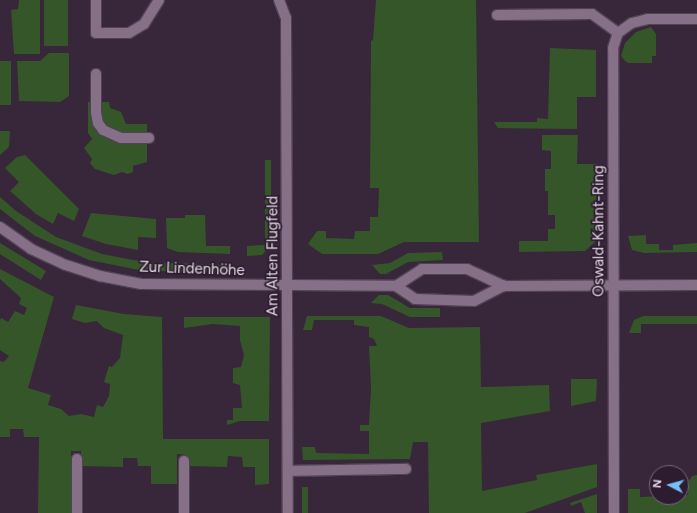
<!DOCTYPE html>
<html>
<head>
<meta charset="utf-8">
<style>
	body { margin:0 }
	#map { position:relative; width:697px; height:513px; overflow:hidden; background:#38263a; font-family:Figtree,sans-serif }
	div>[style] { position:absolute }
	.green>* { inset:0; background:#355628; transform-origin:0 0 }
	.roads { filter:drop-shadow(1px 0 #524254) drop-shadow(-1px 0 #524254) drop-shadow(0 1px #524254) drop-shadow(0 -1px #524254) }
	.service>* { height:10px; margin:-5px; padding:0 5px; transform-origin:5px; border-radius:5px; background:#867088 }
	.minor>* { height:10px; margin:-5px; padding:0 5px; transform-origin:5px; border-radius:5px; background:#867088 }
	span { translate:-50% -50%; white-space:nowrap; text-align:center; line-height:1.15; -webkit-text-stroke:3.5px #2d1c2f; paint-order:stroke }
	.street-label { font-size:15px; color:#e3d7e4 }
	.north { position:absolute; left:649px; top:465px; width:40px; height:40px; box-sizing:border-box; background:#2d1c2f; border:1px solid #766777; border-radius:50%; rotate:276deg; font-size:11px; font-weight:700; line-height:16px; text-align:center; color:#e3d7e4 }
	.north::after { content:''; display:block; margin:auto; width:14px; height:18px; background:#75c0f6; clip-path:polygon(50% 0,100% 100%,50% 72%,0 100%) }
</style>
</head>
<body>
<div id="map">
	<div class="green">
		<div style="clip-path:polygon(19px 0,40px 0,40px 54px,14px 54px,11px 10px,18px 9px)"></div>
		<div style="left:44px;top:0;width:24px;height:46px"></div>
		<div style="clip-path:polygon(376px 0,476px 0,479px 242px,404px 242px,378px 254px,322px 254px,308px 244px,317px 231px,326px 231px,326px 238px,354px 239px,355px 231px,370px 231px,370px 217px,378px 217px,379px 188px,370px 188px,371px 41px,373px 40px)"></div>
		<div style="clip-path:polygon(651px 27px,656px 34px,656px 56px,652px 56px,652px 63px,628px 63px,624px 60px,621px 56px,625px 43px,636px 32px)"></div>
		<div style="clip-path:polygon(550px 48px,596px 50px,596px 97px,577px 97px,577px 129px,498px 128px,494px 122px,537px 122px,537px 118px,548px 119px)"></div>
		<div style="clip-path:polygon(49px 53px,69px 53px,69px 96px,60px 102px,19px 101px,17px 61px,40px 61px)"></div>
		<div style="left:0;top:61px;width:11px;height:44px"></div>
		<div style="clip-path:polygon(88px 102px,109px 102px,110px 108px,121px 112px,126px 124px,147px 124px,147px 162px,133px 166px,133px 172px,128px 174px,122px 172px,114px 175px,95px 169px,90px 163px,92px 159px,84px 148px,92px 139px,88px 133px)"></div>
		<div style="clip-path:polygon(0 131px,10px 131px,9px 147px,0 155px)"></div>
		<div style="clip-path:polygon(542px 135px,578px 135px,577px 164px,597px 164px,595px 242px,585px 251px,519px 252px,519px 241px,548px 241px,548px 229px,555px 229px,555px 215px,548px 215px,548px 191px,545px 191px,545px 169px,551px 169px,551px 151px,542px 150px)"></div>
		<div style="clip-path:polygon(25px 155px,79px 209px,74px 221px,58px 213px,53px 224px,36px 214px,10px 191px,19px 182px,5px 168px,17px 157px)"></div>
		<div style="clip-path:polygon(265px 160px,271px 160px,271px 221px,278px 228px,278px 235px,270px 241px,270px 246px,262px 255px,247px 256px,247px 246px,265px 245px)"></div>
		<div style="clip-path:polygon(0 197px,16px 211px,56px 237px,102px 254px,144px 262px,231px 265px,224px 273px,180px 272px,139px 270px,89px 260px,35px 236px,0 209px)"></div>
		<div style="clip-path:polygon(91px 213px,156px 219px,156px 238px,138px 237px,138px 250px,106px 244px,82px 236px)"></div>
		<div style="clip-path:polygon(185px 215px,205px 215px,206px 246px,230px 246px,230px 254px,178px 252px,167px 248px,166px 218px,185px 218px)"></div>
		<div style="clip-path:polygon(646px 235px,646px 244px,659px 244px,659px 250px,673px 250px,673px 245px,697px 243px,697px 252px,644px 253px,632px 250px,628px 236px)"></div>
		<div style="clip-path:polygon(0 243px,46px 271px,41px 280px,0 254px)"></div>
		<div style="clip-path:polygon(442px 252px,443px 260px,408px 262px,386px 274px,380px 274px,372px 265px,390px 263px,408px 253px)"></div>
		<div style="clip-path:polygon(0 269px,54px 297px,28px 388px,51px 395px,48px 405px,61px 409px,69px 416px,81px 414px,94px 417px,97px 405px,103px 407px,109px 396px,110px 384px,104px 382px,109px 366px,112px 367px,120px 358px,123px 335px,104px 328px,97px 321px,85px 323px,72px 319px,76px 305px,124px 314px,162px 317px,163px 439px,269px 439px,269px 484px,255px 485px,255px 467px,243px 467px,242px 457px,228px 456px,227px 467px,187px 466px,187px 455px,177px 454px,177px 484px,151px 484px,151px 466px,138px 466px,137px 458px,123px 458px,123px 467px,81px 466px,81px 451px,71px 451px,71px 513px,38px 513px,39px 437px,24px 437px,23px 429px,10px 429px,10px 437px,0 437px,0 361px,4px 362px,9px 356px,0 350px,0 320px,1px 318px,8px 322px,15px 311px,24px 315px,27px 308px,19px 304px,21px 298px,0 279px)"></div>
		<div style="clip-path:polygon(379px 295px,388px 295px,410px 308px,440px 308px,440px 317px,410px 317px,382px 304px,371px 303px)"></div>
		<div style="clip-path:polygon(307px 316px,381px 316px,409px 328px,480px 327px,481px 387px,549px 385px,550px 411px,481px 423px,482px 491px,537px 480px,536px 475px,597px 464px,597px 487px,525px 513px,429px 513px,428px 442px,413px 442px,410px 459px,303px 460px,302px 447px,315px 447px,316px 453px,369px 454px,369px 431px,360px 431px,360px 425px,369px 425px,371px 388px,369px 346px,377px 346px,374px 339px,369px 337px,369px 327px,354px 325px,354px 320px,314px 320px,312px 330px,303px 330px)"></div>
		<div style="clip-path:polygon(643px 316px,697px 316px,697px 324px,641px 324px,641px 333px,629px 333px,634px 320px)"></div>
		<div style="clip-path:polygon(184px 317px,270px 317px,269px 421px,240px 421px,227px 425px,227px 420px,233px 420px,233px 408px,242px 408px,240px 385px,233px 383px,233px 368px,241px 367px,244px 355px,240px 340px,240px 326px,213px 324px,184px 328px)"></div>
		<div style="clip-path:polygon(571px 379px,597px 379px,596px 401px,571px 406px)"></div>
		<div style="clip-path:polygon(697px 454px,697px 513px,628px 513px,628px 489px,640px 489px,640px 497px,688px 495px,689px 481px,692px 476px,697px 475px)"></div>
		<div style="left:302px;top:487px;width:6px;height:26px"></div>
		<div style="clip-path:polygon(597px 494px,597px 513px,585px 513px,581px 502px,571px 506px,570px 503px)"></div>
	</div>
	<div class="roads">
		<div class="service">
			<div style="left:497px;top:15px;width:95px;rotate:-0.6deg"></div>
			<div style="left:592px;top:14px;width:32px;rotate:36deg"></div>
			<div style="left:96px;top:74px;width:38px;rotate:90deg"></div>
			<div style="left:96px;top:112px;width:11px;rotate:80deg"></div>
			<div style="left:98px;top:123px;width:9px;rotate:54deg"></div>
			<div style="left:103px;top:130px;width:20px;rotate:24deg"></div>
			<div style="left:121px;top:138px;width:28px"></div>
			<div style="left:288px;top:471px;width:118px;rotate:-1deg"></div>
			<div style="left:77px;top:513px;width:54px;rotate:-90deg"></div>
			<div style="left:184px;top:513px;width:52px;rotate:-90deg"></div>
		</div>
		<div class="minor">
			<div style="left:96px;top:0;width:33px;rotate:90deg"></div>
			<div style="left:96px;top:33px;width:33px"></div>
			<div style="left:129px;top:33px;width:17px;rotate:-31deg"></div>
			<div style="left:144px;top:24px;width:28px;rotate:-58deg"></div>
			<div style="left:279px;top:0;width:19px;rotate:69deg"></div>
			<div style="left:286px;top:18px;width:495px;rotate:89.8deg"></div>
			<div style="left:0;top:227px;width:38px;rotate:35deg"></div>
			<div style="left:31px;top:249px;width:38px;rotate:25deg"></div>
			<div style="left:66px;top:265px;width:36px;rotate:18deg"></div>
			<div style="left:100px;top:276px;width:42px;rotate:11deg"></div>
			<div style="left:141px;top:284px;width:255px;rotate:0.4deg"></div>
			<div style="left:396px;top:286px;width:23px;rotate:34deg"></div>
			<div style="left:415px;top:299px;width:59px;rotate:1.9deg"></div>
			<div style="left:474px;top:301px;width:34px;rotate:-27deg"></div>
			<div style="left:504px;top:286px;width:193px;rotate:-0.3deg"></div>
			<div style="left:396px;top:286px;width:31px;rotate:-33deg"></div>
			<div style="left:422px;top:269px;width:45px"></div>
			<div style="left:467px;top:269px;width:41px;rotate:24.7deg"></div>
			<div style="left:614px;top:513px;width:465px;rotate:-90.1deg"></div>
			<div style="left:613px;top:48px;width:16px;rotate:-72deg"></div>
			<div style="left:618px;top:33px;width:17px;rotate:-36deg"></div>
			<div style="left:632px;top:23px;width:16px;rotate:-14deg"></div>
			<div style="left:648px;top:19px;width:49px"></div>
		</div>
	</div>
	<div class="street-label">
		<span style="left:599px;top:231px;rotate:-90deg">Oswald-Kahnt-Ring</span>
		<span style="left:273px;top:256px;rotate:-90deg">Am Alten Flugfeld</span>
		<span style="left:192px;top:269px;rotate:2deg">Zur Lindenhöhe</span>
	</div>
	<div class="north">N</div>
</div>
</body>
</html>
